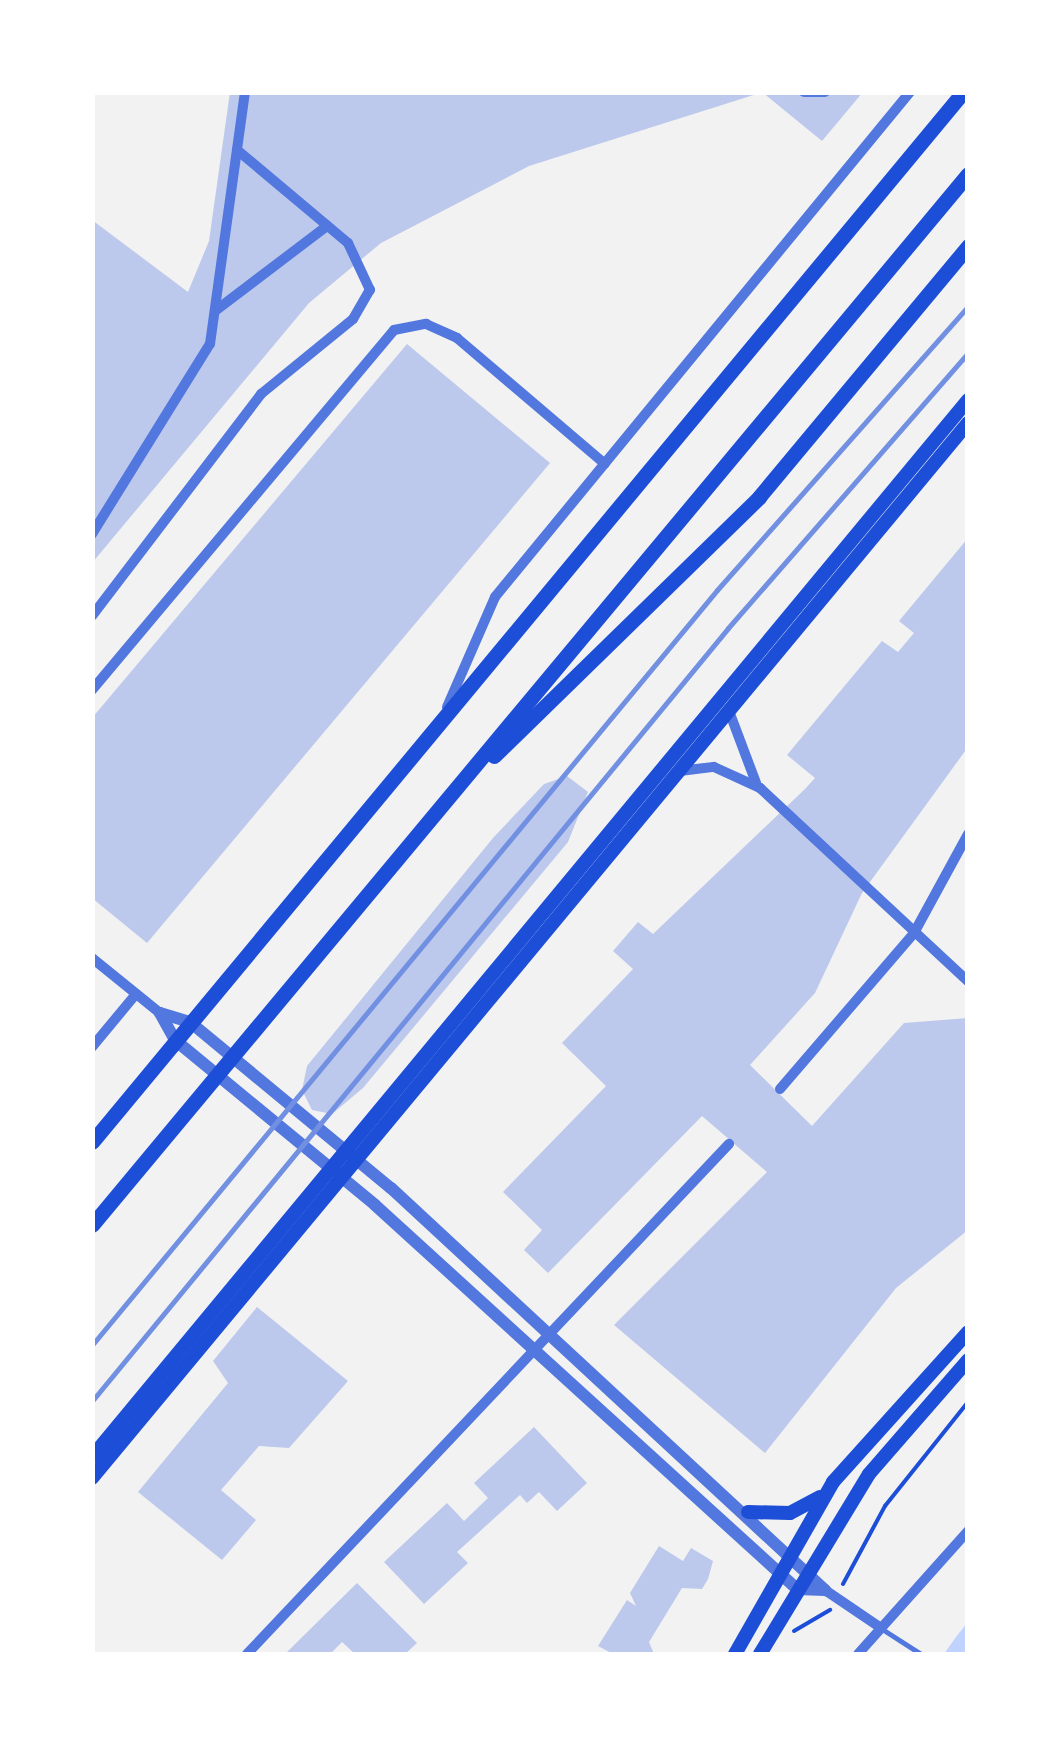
<!DOCTYPE html>
<html>
<head>
<meta charset="utf-8">
<style>
	body { margin:0 }
	#map { position:relative; width:1060px; height:1747px; overflow:hidden; background:#f2f2f2; font-family:Quicksand,sans-serif }
	div>[style] { position:absolute }
	.water>* { inset:0; background:#bfd3fe }
	.building>* { inset:0; background:#bdc9ec }
	.path>* { height:4px; margin:-2px; padding:0 2px; transform-origin:2px; border-radius:2px; background:#1d4ed8 }
	.service>* { height:5px; margin:-2.5px; padding:0 2.5px; transform-origin:2.5px; border-radius:2.5px; background:#5277de }
	.minor>* { height:10px; margin:-5px; padding:0 5px; transform-origin:5px; border-radius:5px; background:#5277de }
	.tertiary>* { height:12px; margin:-6px; padding:0 6px; transform-origin:6px; border-radius:6px; background:#5277de }
	.secondary>* { height:14px; margin:-7px; padding:0 7px; transform-origin:7px; border-radius:7px; background:#1d4ed8 }
	.primary>* { height:15px; margin:-7.5px; padding:0 7.5px; transform-origin:7.5px; border-radius:7.5px; background:#1d4ed8 }
	.rail>* { height:5px; margin:-2.5px; padding:0 2.5px; transform-origin:2.5px; border-radius:2.5px; background:#7290e2 }
	span { translate:-50% -50%; white-space:nowrap; text-align:center; line-height:1.15; -webkit-text-stroke:9px #fff; paint-order:stroke }
	.frame { position:absolute; inset:0; border:95px solid #fff; pointer-events:none }
</style>
</head>
<body>
<div id="map">
	<div class="water">
		<div style="clip-path:polygon(967px 1623px,967px 1654px,944px 1654px,956px 1637px)"></div>
	</div>
	<div class="building">
		<div style="clip-path:polygon(230px 92px,760px 92px,760px 93px,529px 166px,381px 243px,309px 303px,92px 563px,92px 220px,188px 292px,209px 241px)"></div>
		<div style="clip-path:polygon(762px 92px,863px 92px,822px 141px)"></div>
		<div style="clip-path:polygon(407px 344px,550px 463px,147px 943px,92px 898px,92px 718px)"></div>
		<div style="clip-path:polygon(968px 538px,968px 747px,862px 893px,815px 993px,750px 1065px,812px 1126px,904px 1023px,968px 1018px,968px 1230px,896px 1288px,765px 1453px,614px 1325px,767px 1172px,702px 1116px,548px 1273px,524px 1250px,542px 1230px,503px 1192px,606px 1086px,562px 1043px,633px 969px,613px 951px,638px 922px,653px 934px,805px 789px,815px 778px,787px 755px,882px 641px,898px 652px,914px 633px,899px 621px)"></div>
		<div style="clip-path:polygon(567px 776px,588px 792px,568px 842px,363px 1088px,332px 1114px,312px 1110px,302px 1090px,307px 1066px,493px 838px,544px 784px)"></div>
		<div style="clip-path:polygon(257px 1307px,348px 1381px,289px 1448px,259px 1446px,221px 1490px,256px 1520px,222px 1560px,138px 1492px,228px 1383px,213px 1361px)"></div>
		<div style="clip-path:polygon(534px 1427px,587px 1483px,557px 1511px,539px 1492px,527px 1503px,520px 1495px,457px 1552px,468px 1563px,424px 1604px,384px 1562px,447px 1503px,464px 1521px,488px 1498px,474px 1483px)"></div>
		<div style="clip-path:polygon(659px 1546px,683px 1561px,691px 1548px,713px 1561px,708px 1579px,702px 1589px,682px 1588px,649px 1642px,654px 1654px,613px 1654px,598px 1646px,627px 1600px,636px 1606px,630px 1593px)"></div>
		<div style="clip-path:polygon(357px 1583px,417px 1643px,405px 1654px,355px 1654px,342px 1642px,330px 1654px,285px 1654px)"></div>
	</div>
	<div class="path">
		<div style="left:843px;top:1584px;width:89px;rotate:-61.7deg"></div>
		<div style="left:885px;top:1506px;width:133px;rotate:-51.4deg"></div>
		<div style="left:794px;top:1631px;width:42px;rotate:-30.3deg"></div>
	</div>
	<div class="service">
		<div style="left:882px;top:1629px;width:46px;rotate:32.7deg"></div>
	</div>
	<div class="minor">
		<div style="left:804px;top:92px;width:21px"></div>
		<div style="left:215px;top:311px;width:141px;rotate:-37.2deg"></div>
		<div style="left:92px;top:534px;width:224px;rotate:-58.2deg"></div>
		<div style="left:210px;top:344px;width:254px;rotate:-82.1deg"></div>
		<div style="left:92px;top:616px;width:279px;rotate:-52.7deg"></div>
		<div style="left:261px;top:394px;width:119px;rotate:-39.2deg"></div>
		<div style="left:353px;top:319px;width:34px;rotate:-60deg"></div>
		<div style="left:370px;top:290px;width:52px;rotate:-115.1deg"></div>
		<div style="left:348px;top:243px;width:145px;rotate:-140deg"></div>
		<div style="left:92px;top:690px;width:470px;rotate:-50deg"></div>
		<div style="left:394px;top:330px;width:33px;rotate:-11deg"></div>
		<div style="left:426px;top:324px;width:34px;rotate:24deg"></div>
		<div style="left:457px;top:338px;width:194px;rotate:40.4deg"></div>
		<div style="left:447px;top:707px;width:120px;rotate:-66.4deg"></div>
		<div style="left:495px;top:597px;width:654px;rotate:-50.59deg"></div>
		<div style="left:729px;top:711px;width:77px;rotate:69.4deg"></div>
		<div style="left:680px;top:771px;width:34px;rotate:-7deg"></div>
		<div style="left:714px;top:767px;width:51px;rotate:24.5deg"></div>
		<div style="left:760px;top:788px;width:284px;rotate:42.9deg"></div>
		<div style="left:92px;top:958px;width:87px;rotate:39deg"></div>
		<div style="left:92px;top:1047px;width:69px;rotate:-50.3deg"></div>
		<div style="left:780px;top:1089px;width:206px;rotate:-49.3deg"></div>
		<div style="left:914px;top:933px;width:113px;rotate:-61.4deg"></div>
		<div style="left:825px;top:1590px;width:64px;rotate:34.2deg"></div>
		<div style="left:247px;top:1654px;width:702px;rotate:-46.62deg"></div>
		<div style="left:858px;top:1654px;width:165px;rotate:-48.2deg"></div>
	</div>
	<div class="tertiary">
		<div style="left:160px;top:1013px;width:31px;rotate:61deg"></div>
		<div style="left:175px;top:1040px;width:259px;rotate:39.5deg"></div>
		<div style="left:375px;top:1205px;width:571px;rotate:42.3deg"></div>
		<div style="left:797px;top:1589px;width:28px;rotate:2deg"></div>
		<div style="left:160px;top:1013px;width:31px;rotate:17deg"></div>
		<div style="left:190px;top:1022px;width:261px;rotate:39.6deg"></div>
		<div style="left:391px;top:1188px;width:592px;rotate:42.81deg"></div>
	</div>
	<div class="secondary">
		<div style="left:92px;top:1457px;width:1373px;rotate:-50.35deg"></div>
		<div style="left:92px;top:1478px;width:1371px;rotate:-50.3deg"></div>
		<div style="left:748px;top:1512px;width:42px;rotate:1.4deg"></div>
		<div style="left:790px;top:1513px;width:34px;rotate:-28deg"></div>
		<div style="left:735px;top:1654px;width:198px;rotate:-60.3deg"></div>
		<div style="left:833px;top:1482px;width:202px;rotate:-48deg"></div>
		<div style="left:760px;top:1654px;width:210px;rotate:-58.8deg"></div>
		<div style="left:869px;top:1474px;width:151px;rotate:-49deg"></div>
	</div>
	<div class="primary">
		<div style="left:494px;top:756px;width:371px;rotate:-44.3deg"></div>
		<div style="left:759px;top:497px;width:327px;rotate:-50.2deg"></div>
		<div style="left:92px;top:1142px;width:1364px;rotate:-50.32deg"></div>
		<div style="left:92px;top:1225px;width:1368px;rotate:-50.19deg"></div>
	</div>
	<div class="rail">
		<div style="left:92px;top:1345px;width:980px;rotate:-50.38deg"></div>
		<div style="left:717px;top:590px;width:379px;rotate:-48.5deg"></div>
		<div style="left:92px;top:1401px;width:1001px;rotate:-50.55deg"></div>
		<div style="left:728px;top:628px;width:365px;rotate:-48.9deg"></div>
	</div>
	<div class="frame"></div>
</div>
</body>
</html>
